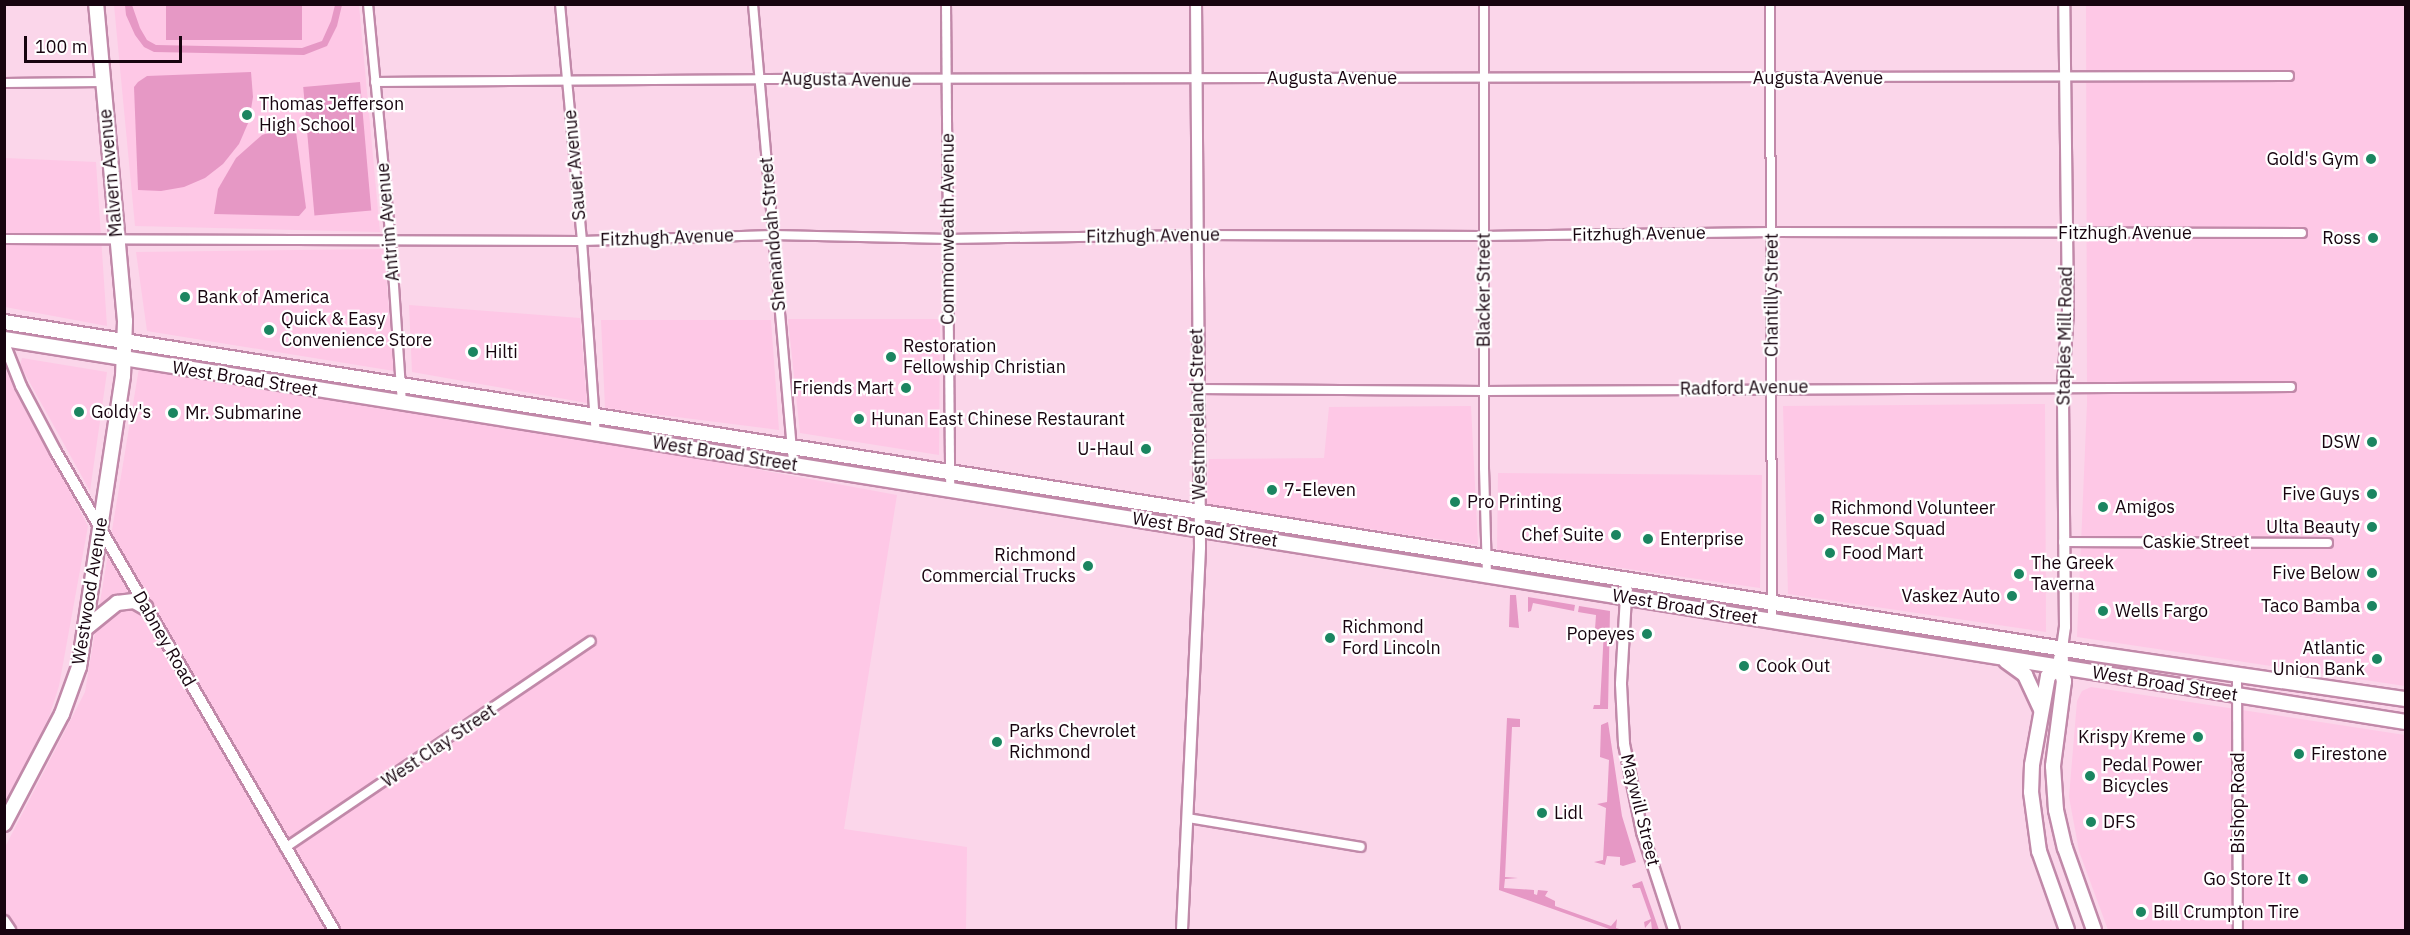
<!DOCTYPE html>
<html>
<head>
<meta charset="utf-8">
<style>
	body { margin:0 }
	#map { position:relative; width:2410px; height:935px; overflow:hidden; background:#fbd6ea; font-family:"IBM Plex Sans",sans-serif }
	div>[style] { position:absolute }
	.built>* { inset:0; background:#fec8e6 }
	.green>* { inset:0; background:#e698c5; transform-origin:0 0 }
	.roads { filter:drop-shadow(2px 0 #c189a9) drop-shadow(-2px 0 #c189a9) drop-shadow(0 2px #c189a9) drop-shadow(0 -2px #c189a9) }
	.minor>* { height:8px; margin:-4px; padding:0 4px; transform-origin:4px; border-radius:4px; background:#fff }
	.tertiary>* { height:10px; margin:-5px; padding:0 5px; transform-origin:5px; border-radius:5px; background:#fff }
	.primary>* { height:14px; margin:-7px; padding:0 7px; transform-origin:7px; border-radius:7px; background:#fff }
	.dots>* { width:16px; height:16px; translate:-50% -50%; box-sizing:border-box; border:3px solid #fff; border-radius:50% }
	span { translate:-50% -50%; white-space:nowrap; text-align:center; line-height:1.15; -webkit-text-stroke:4.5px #fff; paint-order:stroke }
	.street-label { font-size:18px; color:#17040f }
	.poi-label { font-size:18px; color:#17040f }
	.left { translate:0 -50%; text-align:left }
	.right { translate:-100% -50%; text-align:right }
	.frame { position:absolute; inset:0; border:6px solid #17040f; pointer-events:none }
	.scale { position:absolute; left:24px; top:36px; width:158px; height:27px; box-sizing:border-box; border:3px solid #17040f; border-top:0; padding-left:8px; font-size:18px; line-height:21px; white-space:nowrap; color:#17040f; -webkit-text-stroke:4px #fff; paint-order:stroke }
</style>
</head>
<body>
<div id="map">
	<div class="built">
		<div style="clip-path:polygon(114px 5px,359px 5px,380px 232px,135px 226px)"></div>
		<div style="clip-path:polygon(2086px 5px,2405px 5px,2405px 686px,2077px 637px,2087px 403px)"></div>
		<div style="clip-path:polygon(5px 158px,96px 162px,107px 326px,5px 307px)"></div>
		<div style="clip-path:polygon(384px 249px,394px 371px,147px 331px,136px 252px)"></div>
		<div style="clip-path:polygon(409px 305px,580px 318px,587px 403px,412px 372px)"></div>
		<div style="clip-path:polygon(788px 319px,940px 319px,939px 455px,800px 433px)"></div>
		<div style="clip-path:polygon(601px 320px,771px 320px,779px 430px,605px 408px)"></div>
		<div style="clip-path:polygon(141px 356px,897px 495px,844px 829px,967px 847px,966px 930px,5px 930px,4px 849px,85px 692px)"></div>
		<div style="clip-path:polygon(22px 358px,107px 372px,90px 491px,20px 365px)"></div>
		<div style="clip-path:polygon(4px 367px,88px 526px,59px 686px,49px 717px,5px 803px)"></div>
		<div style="clip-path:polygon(2045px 404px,2046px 632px,1788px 594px,1783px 406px)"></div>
		<div style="clip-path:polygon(1471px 406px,1478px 545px,1206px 505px,1209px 459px,1324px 458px,1329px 407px)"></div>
		<div style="clip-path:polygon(1498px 473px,1762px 475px,1760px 588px,1497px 550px)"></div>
		<div style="clip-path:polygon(2091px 687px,2405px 735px,2405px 930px,2108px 930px,2079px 851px,2069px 797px,2077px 701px,2082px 691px)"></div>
	</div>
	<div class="green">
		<div style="clip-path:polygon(125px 5px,132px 5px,140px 28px,147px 40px,156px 45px,302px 48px,322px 41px,331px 21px,335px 5px,342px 5px,337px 26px,327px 46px,304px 55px,154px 52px,144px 47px,135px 35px,126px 15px)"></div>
		<div style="left:166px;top:5px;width:136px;height:35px"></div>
		<div style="clip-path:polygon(251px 72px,253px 97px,249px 121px,239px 144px,223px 164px,205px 178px,184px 187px,161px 191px,138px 190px,134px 87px,138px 82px,147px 76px)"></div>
		<div style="left:360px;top:82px;width:129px;height:57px;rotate:85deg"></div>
		<div style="clip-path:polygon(295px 124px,306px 208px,299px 216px,214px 214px,218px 189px,236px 158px,262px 135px)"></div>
		<div style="clip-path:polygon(1510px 595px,1516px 595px,1519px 628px,1509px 627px)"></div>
		<div style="clip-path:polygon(1528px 597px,1575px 605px,1574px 611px,1533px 603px,1531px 611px,1528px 612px)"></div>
		<div style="clip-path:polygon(1579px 606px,1610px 611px,1608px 709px,1593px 709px,1594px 705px,1600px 705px,1604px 630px,1595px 629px,1596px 615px,1578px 612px)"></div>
		<div style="clip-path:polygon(1507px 718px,1520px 719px,1520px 727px,1512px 727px,1505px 877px,1518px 878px,1505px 879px,1504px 888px,1534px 890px,1534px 894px,1537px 895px,1538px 890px,1548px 891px,1545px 896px,1555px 901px,1555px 906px,1611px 926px,1617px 919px,1616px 928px,1623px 930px,1612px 930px,1499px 890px)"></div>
		<div style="clip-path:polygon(1608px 722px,1622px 816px,1636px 862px,1623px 866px,1620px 865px,1620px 857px,1607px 856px,1605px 865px,1594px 862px,1603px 860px,1606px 808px,1597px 804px,1607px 802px,1609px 760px,1600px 757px,1601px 725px)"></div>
		<div style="clip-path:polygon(1642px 881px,1659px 930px,1652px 930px,1651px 921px,1645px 928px,1644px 922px,1651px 919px,1640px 888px,1633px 888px,1632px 885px)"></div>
	</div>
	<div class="roads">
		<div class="minor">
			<div style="left:368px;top:4px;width:239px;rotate:84.5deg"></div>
			<div style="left:391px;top:242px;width:161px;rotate:86.1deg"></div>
			<div style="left:560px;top:4px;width:238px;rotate:84.7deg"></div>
			<div style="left:582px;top:241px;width:194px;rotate:85.9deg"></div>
			<div style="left:753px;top:4px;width:462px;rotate:85deg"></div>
			<div style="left:946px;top:4px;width:485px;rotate:89.5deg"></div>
			<div style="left:1484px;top:4px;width:464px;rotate:90deg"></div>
			<div style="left:1484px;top:468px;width:107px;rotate:88.4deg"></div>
			<div style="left:1770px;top:4px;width:617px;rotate:89.81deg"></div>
			<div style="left:375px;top:82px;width:385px;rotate:-0.4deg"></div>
			<div style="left:760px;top:79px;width:1529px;rotate:-0.11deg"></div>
			<div style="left:4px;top:83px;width:99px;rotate:-0.6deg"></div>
			<div style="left:4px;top:239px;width:578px;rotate:0.2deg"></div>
			<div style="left:582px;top:241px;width:191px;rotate:-1.8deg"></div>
			<div style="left:773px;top:235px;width:175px;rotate:1.3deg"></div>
			<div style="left:948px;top:239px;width:249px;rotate:-0.9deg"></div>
			<div style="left:1197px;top:235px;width:287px;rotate:0.2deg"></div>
			<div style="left:1484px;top:236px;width:288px;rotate:-0.8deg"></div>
			<div style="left:1772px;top:232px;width:530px;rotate:0.11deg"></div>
			<div style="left:1198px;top:389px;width:286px;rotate:0.4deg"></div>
			<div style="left:1484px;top:391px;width:807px;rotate:-0.28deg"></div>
			<div style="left:2063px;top:542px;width:265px;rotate:0.2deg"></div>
			<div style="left:2237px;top:675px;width:255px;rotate:89.8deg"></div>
			<div style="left:1188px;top:818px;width:175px;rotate:9.5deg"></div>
			<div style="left:285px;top:848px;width:369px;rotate:-34.1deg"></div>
		</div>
		<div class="tertiary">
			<div style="left:4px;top:343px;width:46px;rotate:68.4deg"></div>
			<div style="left:21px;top:386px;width:75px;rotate:62.1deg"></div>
			<div style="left:56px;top:452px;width:553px;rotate:59.82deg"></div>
			<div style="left:1627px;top:579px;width:105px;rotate:93.3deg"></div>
			<div style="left:1621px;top:684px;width:60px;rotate:87.1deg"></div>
			<div style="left:1624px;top:744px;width:90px;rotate:78.4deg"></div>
			<div style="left:1642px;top:832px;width:103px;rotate:71.9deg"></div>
			<div style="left:2062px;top:648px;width:21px;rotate:-82deg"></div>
			<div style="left:2065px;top:627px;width:241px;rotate:-90.5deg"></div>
			<div style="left:2063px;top:386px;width:76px;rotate:-86.2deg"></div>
			<div style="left:2068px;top:310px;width:306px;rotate:-90.7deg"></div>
			<div style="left:4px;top:921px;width:11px;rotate:56deg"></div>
			<div style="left:1182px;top:930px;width:383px;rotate:-87.3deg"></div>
			<div style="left:1200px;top:547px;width:543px;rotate:-90.42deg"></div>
		</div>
		<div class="primary">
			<div style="left:4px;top:322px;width:2111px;rotate:9.02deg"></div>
			<div style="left:2089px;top:653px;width:320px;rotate:8.3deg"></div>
			<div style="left:4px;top:339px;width:2432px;rotate:9.06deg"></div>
			<div style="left:86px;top:628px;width:40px;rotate:-39deg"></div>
			<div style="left:117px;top:603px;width:17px;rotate:-7deg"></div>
			<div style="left:134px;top:601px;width:13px;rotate:29deg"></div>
			<div style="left:2061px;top:659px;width:8px;rotate:97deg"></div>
			<div style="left:2060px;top:667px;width:15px;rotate:74deg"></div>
			<div style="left:2064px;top:681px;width:86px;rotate:97.4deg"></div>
			<div style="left:2053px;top:766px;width:44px;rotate:86.1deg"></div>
			<div style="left:2056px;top:810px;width:39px;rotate:77deg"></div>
			<div style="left:2065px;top:848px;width:87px;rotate:70.5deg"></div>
			<div style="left:2006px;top:661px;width:24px;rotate:36deg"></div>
			<div style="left:2025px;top:675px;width:38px;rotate:65deg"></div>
			<div style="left:2060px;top:667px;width:15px;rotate:143deg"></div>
			<div style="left:2048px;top:676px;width:90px;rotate:100.2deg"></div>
			<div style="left:2032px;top:765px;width:27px;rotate:92deg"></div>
			<div style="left:2031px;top:792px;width:60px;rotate:82.3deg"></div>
			<div style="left:2039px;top:851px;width:84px;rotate:70.5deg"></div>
			<div style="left:4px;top:824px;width:124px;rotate:-62.2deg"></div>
			<div style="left:62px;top:714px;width:50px;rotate:-70.1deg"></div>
			<div style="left:79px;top:667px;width:294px;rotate:-81.4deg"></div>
			<div style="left:123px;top:376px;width:55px;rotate:-87.9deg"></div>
			<div style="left:125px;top:321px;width:318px;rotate:-95.2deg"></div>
		</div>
	</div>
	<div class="dots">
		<div style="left:247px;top:115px;background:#1b8560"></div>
		<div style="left:2371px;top:159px;background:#1b8560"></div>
		<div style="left:2373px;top:238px;background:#1b8560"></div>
		<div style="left:185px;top:297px;background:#1b8560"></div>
		<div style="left:269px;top:330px;background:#1b8560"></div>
		<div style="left:473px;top:352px;background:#1b8560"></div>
		<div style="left:891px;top:357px;background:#1b8560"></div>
		<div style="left:906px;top:388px;background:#1b8560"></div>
		<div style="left:79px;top:412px;background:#1b8560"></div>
		<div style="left:173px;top:413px;background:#1b8560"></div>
		<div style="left:859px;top:419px;background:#1b8560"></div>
		<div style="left:2372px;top:442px;background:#1b8560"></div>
		<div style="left:1146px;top:449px;background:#1b8560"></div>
		<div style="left:1272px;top:490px;background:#1b8560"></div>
		<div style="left:2372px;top:494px;background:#1b8560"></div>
		<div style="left:1455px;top:502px;background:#1b8560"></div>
		<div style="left:2103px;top:507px;background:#1b8560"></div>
		<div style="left:1819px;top:519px;background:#1b8560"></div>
		<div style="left:2372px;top:527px;background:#1b8560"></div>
		<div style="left:1616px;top:535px;background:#1b8560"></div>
		<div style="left:1648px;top:539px;background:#1b8560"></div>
		<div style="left:1830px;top:553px;background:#1b8560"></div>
		<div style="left:1088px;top:566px;background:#1b8560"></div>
		<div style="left:2372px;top:573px;background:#1b8560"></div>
		<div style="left:2019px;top:574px;background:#1b8560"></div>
		<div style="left:2012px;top:596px;background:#1b8560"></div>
		<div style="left:2372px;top:606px;background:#1b8560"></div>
		<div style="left:2103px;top:611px;background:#1b8560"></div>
		<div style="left:1647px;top:634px;background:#1b8560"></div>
		<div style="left:1330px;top:638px;background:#1b8560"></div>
		<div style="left:2377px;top:659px;background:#1b8560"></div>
		<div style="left:1744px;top:666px;background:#1b8560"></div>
		<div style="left:2198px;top:737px;background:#1b8560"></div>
		<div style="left:997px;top:742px;background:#1b8560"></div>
		<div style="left:2299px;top:754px;background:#1b8560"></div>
		<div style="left:2090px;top:776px;background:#1b8560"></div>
		<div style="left:1542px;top:813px;background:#1b8560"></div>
		<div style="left:2091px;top:822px;background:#1b8560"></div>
		<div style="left:2303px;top:879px;background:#1b8560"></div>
		<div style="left:2141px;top:912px;background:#1b8560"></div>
	</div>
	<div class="street-label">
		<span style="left:1332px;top:78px">Augusta Avenue</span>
		<span style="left:1818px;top:78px">Augusta Avenue</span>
		<span style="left:846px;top:80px;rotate:1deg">Augusta Avenue</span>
		<span style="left:575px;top:165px;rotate:-95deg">Sauer Avenue</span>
		<span style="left:111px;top:173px;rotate:-95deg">Malvern Avenue</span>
		<span style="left:388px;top:222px;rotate:-95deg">Antrim Avenue</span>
		<span style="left:948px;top:229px;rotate:-90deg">Commonwealth Avenue</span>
		<span style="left:2125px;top:233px">Fitzhugh Avenue</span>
		<span style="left:773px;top:234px;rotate:-95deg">Shenandoah Street</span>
		<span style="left:1639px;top:234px;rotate:-1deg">Fitzhugh Avenue</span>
		<span style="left:1153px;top:236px;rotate:-1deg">Fitzhugh Avenue</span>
		<span style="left:667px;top:238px;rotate:-2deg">Fitzhugh Avenue</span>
		<span style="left:1484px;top:290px;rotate:-90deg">Blacker Street</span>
		<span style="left:1772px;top:295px;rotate:-90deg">Chantilly Street</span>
		<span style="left:2065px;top:336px;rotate:-89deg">Staples Mill Road</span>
		<span style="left:245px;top:379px;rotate:9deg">West Broad Street</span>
		<span style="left:1744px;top:388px;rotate:-1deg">Radford Avenue</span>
		<span style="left:1198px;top:414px;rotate:-91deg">Westmoreland Street</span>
		<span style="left:725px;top:454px;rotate:9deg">West Broad Street</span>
		<span style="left:1205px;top:530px;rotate:9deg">West Broad Street</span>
		<span style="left:2196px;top:542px">Caskie Street</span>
		<span style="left:90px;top:591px;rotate:-81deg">Westwood Avenue</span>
		<span style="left:1685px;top:607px;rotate:9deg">West Broad Street</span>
		<span style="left:164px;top:639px;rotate:60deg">Dabney Road</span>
		<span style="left:2165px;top:684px;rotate:9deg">West Broad Street</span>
		<span style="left:439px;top:746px;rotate:-34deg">West Clay Street</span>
		<span style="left:2238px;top:803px;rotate:-90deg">Bishop Road</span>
		<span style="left:1640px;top:810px;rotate:76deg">Maywill Street</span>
	</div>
	<div class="poi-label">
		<span class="left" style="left:259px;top:115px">Thomas Jefferson<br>High School</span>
		<span class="right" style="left:2359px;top:159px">Gold's Gym</span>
		<span class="right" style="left:2361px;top:238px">Ross</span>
		<span class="left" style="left:197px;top:297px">Bank of America</span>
		<span class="left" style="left:281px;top:330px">Quick &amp; Easy<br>Convenience Store</span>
		<span class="left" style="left:903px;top:357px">Restoration<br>Fellowship Christian</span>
		<span class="left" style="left:485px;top:352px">Hilti</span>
		<span class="right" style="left:894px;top:388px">Friends Mart</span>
		<span class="left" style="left:91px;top:412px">Goldy's</span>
		<span class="left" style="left:185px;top:413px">Mr. Submarine</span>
		<span class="left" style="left:871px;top:419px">Hunan East Chinese Restaurant</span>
		<span class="right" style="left:2360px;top:442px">DSW</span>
		<span class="right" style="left:1134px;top:449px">U-Haul</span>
		<span class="left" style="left:1284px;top:490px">7-Eleven</span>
		<span class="right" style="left:2360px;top:494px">Five Guys</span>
		<span class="left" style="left:1467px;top:502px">Pro Printing</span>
		<span class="left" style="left:2115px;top:507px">Amigos</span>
		<span class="left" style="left:1831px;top:519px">Richmond Volunteer<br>Rescue Squad</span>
		<span class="right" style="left:2360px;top:527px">Ulta Beauty</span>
		<span class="right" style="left:1604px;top:535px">Chef Suite</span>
		<span class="left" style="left:1660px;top:539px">Enterprise</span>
		<span class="left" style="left:1842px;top:553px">Food Mart</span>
		<span class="right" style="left:1076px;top:566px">Richmond<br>Commercial Trucks</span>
		<span class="left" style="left:2031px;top:574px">The Greek<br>Taverna</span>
		<span class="right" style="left:2360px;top:573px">Five Below</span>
		<span class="right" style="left:2000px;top:596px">Vaskez Auto</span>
		<span class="right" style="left:2360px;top:606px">Taco Bamba</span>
		<span class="left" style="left:2115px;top:611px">Wells Fargo</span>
		<span class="left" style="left:1342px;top:638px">Richmond<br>Ford Lincoln</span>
		<span class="right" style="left:1635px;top:634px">Popeyes</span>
		<span class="right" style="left:2365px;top:659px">Atlantic<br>Union Bank</span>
		<span class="left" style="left:1756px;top:666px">Cook Out</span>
		<span class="left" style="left:1009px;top:742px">Parks Chevrolet<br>Richmond</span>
		<span class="right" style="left:2186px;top:737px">Krispy Kreme</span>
		<span class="left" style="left:2311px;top:754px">Firestone</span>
		<span class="left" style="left:2102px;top:776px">Pedal Power<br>Bicycles</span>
		<span class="left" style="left:1554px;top:813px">Lidl</span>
		<span class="left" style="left:2103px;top:822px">DFS</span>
		<span class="right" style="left:2291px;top:879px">Go Store It</span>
		<span class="left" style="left:2153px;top:912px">Bill Crumpton Tire</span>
	</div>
	<div class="frame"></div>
	<div class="scale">100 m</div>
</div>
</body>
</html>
